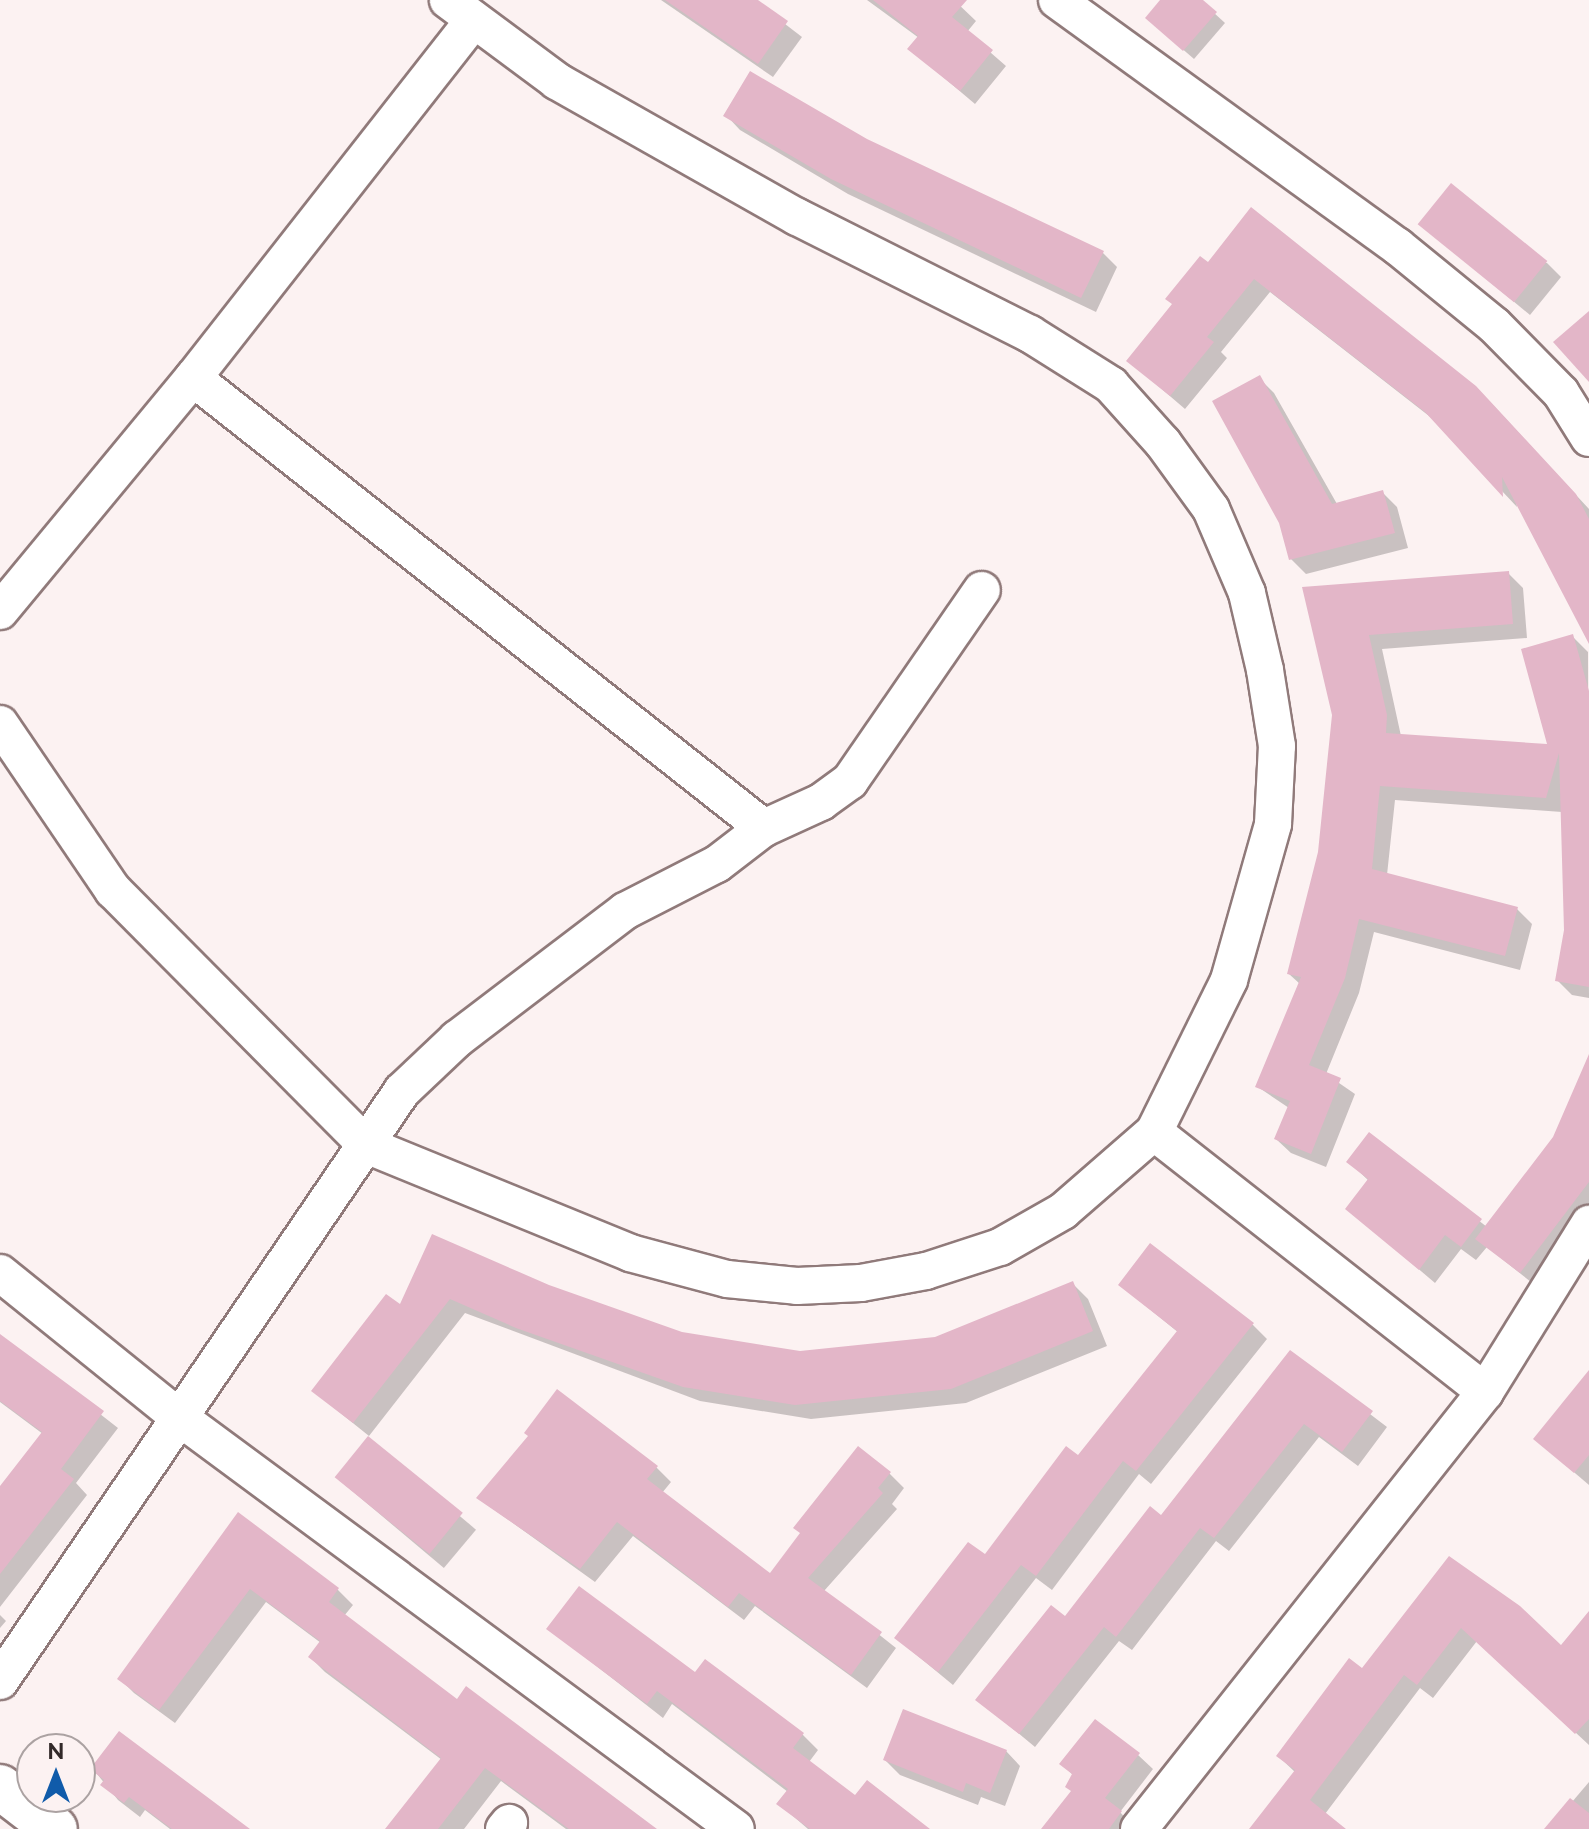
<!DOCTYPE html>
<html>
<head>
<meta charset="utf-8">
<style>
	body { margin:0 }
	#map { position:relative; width:1589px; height:1829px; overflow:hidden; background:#fcf2f2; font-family:Raleway,sans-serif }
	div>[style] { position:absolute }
	.shadow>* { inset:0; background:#0003; transform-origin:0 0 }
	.building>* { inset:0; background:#e3b6c8; transform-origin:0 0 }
	.roads { filter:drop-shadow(2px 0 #907a7a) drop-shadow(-2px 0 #907a7a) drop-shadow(0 2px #907a7a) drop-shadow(0 -2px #907a7a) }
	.minor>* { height:36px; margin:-18px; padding:0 18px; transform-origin:18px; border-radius:18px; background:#fff }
	.tertiary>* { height:44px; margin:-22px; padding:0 22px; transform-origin:22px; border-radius:22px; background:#fff }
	span { translate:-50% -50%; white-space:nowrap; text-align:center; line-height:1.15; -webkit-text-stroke:6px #fcf2f2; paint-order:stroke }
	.north { position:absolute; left:16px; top:1733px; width:80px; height:80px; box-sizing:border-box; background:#fcf2f2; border:2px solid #aba2a2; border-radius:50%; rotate:0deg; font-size:22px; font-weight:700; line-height:32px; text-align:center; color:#322929 }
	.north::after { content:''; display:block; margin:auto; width:28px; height:36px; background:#105baa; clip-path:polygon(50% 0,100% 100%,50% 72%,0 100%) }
</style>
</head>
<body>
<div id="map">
	<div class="shadow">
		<div style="clip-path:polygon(661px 0,754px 0,802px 37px,773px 77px)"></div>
		<div style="clip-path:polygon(867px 0,954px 0,976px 21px,967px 32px,1006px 66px,975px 104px,910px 49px,919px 38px)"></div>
		<div style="clip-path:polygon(1162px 0,1200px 0,1225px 23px,1194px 59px,1157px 27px)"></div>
		<div style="clip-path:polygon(726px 115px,1102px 252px,1117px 267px,1096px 312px,848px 194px,740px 130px)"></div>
		<div style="clip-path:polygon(1251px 210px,1491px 403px,1589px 509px,1589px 639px,1516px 500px,1517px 507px,1438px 423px,1270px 292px,1221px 352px,1227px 358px,1185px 409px,1129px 361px)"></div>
		<div style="clip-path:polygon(1420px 224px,1547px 263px,1561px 277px,1530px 315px)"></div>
		<div style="clip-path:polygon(1259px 378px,1274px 393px,1337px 504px,1382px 492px,1397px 507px,1408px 548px,1306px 574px,1291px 559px)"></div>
		<div style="clip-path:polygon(1508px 573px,1523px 588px,1527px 638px,1382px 649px,1401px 736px,1550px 747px,1573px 637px,1588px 652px,1589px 998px,1572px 995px,1557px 980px,1566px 930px,1562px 812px,1395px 800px,1387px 875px,1517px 909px,1532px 924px,1520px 970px,1374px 932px,1359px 993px,1326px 1074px,1355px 1094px,1326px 1167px,1291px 1153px,1276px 1139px,1289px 1108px,1258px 1087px,1300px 984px,1289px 974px,1320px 853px,1334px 714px,1304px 589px)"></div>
		<div style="clip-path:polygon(1589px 1059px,1589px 1216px,1536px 1286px,1487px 1247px,1476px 1260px,1461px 1249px,1435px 1283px,1348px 1209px,1369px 1181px,1349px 1162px,1369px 1135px,1487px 1227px,1555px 1138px)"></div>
		<div style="clip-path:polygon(433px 1236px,548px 1287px,682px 1334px,800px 1353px,936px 1339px,1073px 1284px,1088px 1299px,1107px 1346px,966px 1403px,811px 1419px,700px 1401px,465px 1313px,369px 1436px,313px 1391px,401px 1307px)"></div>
		<div style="clip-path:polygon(1120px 1285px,1253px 1325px,1267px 1339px,1151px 1484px,1139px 1474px,1052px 1590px,1036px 1578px,953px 1685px,896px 1638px,985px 1557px,1079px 1458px,1179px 1333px)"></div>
		<div style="clip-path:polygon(4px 1339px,118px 1428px,76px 1483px,87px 1495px,0 1607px,0 1489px,43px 1434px,0 1402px)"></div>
		<div style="clip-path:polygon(1290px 1353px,1387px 1427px,1358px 1466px,1319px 1437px,1229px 1551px,1216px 1541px,1132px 1650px,1119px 1641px,1035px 1747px,978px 1700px,1066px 1619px,1161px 1518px)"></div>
		<div style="clip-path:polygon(1589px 1373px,1589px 1485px,1535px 1439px)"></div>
		<div style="left:368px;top:1439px;width:141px;height:50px;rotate:40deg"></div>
		<div style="clip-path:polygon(656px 1467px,671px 1482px,662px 1493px,771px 1576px,889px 1473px,904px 1488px,892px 1504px,897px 1509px,824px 1591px,896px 1648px,867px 1688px,755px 1606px,744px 1620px,633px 1536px,595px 1582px,478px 1498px)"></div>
		<div style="clip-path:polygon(238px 1515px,338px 1590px,353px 1605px,344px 1616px,457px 1702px,654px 1829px,566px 1829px,501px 1781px,464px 1829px,387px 1829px,442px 1760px,325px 1672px,310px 1657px,321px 1643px,266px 1602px,175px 1723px,134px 1693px,120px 1679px)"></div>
		<div style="clip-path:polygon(1449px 1559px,1561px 1648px,1589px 1614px,1589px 1745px,1477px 1641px,1433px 1698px,1420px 1688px,1325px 1814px,1344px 1829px,1252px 1829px,1296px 1773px,1278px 1756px,1363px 1670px)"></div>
		<div style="clip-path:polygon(0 1615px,6px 1621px,0 1628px)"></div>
		<div style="clip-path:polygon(549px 1629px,695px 1675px,705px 1662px,803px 1735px,818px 1750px,809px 1762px,855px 1798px,925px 1829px,808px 1829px,779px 1804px,788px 1792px,672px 1704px,663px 1718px)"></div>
		<div style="clip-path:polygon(1006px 1751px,1020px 1766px,1005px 1806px,981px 1797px,978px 1805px,900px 1775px,885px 1760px)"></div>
		<div style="clip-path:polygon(1138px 1755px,1153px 1769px,1120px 1812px,1135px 1829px,1043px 1829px,1073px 1792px,1074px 1776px,1062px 1764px)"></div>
		<div style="clip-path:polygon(93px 1769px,249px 1829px,170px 1829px,145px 1810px,140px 1817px,118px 1800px)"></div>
		<div style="clip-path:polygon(1589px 1782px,1589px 1829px,1549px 1829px)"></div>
	</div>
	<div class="building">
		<div style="clip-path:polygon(665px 0,758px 0,788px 21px,758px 64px)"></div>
		<div style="clip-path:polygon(873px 0,967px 0,952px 17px,993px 50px,960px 91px,907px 49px,918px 36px)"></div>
		<div style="clip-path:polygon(1160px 0,1203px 0,1217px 12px,1183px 51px,1145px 18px)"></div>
		<div style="clip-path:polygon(750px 71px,867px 139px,1104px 251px,1081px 298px,831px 179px,723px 116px)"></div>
		<div style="left:1451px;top:183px;width:124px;height:53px;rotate:39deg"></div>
		<div style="clip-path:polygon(1251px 207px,1476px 386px,1576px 494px,1589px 519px,1589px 644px,1502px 477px,1503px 497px,1425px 412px,1254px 279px,1207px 337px,1214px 342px,1170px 396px,1126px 361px,1172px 304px,1165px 299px,1200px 256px,1208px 262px)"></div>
		<div style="clip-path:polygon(1589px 311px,1589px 382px,1553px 342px)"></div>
		<div style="clip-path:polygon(1260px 375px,1332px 504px,1383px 490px,1395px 533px,1289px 560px,1279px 523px,1212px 401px)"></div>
		<div style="clip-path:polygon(1509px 571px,1513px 624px,1369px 635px,1387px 715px,1386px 733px,1547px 744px,1521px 649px,1573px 634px,1589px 691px,1589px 987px,1555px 981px,1564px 930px,1559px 753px,1546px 798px,1380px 786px,1372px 869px,1518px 907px,1505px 956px,1359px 919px,1345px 978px,1309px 1065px,1341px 1078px,1311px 1154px,1274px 1139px,1290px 1101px,1255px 1087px,1301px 977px,1287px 974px,1318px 852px,1332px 715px,1302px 587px)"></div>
		<div style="clip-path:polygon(1589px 1054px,1589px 1182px,1520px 1273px,1475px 1239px,1553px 1137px)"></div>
		<div style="clip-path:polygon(1369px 1132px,1482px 1219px,1461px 1247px,1445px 1235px,1419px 1270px,1345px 1209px,1368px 1179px,1346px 1162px)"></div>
		<div style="clip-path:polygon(432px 1234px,549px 1285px,682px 1332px,800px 1351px,935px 1337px,1073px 1281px,1093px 1331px,951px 1389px,795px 1405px,683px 1387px,516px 1328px,450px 1299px,353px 1423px,311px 1391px,386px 1294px,400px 1304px)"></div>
		<div style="clip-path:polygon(1150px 1243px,1254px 1323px,1136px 1471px,1123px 1461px,1036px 1576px,1021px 1565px,938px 1672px,894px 1638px,968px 1542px,985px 1554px,1066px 1446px,1078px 1455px,1177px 1331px,1118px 1285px)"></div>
		<div style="clip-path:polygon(0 1334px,104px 1411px,61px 1469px,74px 1479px,0 1574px,0 1486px,42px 1432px,0 1401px)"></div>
		<div style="clip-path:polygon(1290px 1350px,1373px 1411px,1342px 1452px,1304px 1424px,1214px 1538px,1200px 1528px,1116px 1637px,1104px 1627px,1019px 1734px,975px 1700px,1051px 1605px,1065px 1616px,1150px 1506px,1161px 1515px)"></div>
		<div style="clip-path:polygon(1589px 1370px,1589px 1455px,1574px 1473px,1533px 1439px)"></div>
		<div style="clip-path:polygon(557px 1389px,658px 1466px,647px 1479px,770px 1573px,800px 1533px,793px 1528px,858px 1446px,891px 1472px,878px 1488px,883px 1493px,808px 1578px,882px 1632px,851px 1675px,739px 1593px,728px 1607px,617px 1522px,580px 1569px,476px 1498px,528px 1436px,524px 1433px)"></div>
		<div style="left:368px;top:1436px;width:122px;height:53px;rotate:39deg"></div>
		<div style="clip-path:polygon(238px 1512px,339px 1588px,329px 1602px,457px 1699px,466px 1686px,657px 1829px,569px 1829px,485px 1768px,438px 1829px,385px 1829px,441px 1758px,308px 1657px,320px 1641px,250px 1589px,159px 1710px,117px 1679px)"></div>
		<div style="clip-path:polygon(1449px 1556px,1520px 1606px,1561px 1645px,1589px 1611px,1589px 1719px,1575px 1734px,1461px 1628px,1417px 1685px,1404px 1675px,1310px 1800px,1346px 1829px,1249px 1829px,1295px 1770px,1276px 1756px,1349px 1658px,1362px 1668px)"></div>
		<div style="clip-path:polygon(579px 1586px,695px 1672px,705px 1659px,804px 1733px,793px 1748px,855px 1795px,867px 1780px,930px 1829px,810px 1829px,776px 1804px,788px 1789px,657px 1691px,647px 1704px,546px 1629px)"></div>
		<div style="clip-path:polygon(903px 1709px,1007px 1750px,990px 1793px,966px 1783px,963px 1792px,883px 1760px)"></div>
		<div style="clip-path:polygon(1095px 1719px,1140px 1753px,1105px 1798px,1122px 1811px,1109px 1829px,1041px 1829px,1071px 1791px,1065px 1787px,1072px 1774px,1059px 1764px)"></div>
		<div style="clip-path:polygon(119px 1731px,250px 1829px,172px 1829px,129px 1797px,124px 1803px,100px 1785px,104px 1780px,90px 1769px)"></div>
		<div style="clip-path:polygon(1570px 1798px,1589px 1813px,1589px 1829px,1544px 1829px)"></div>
	</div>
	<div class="roads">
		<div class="minor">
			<div style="left:1057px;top:0;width:420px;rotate:35.9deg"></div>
			<div style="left:1397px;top:246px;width:125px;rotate:39.2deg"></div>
			<div style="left:1494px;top:325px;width:95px;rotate:45.4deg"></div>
			<div style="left:1561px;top:393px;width:53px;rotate:58.1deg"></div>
			<div style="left:193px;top:378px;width:727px;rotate:38.24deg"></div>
			<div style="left:0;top:611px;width:303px;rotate:-50.4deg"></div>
			<div style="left:193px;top:378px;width:455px;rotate:-51.9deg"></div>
			<div style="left:0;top:724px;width:201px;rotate:55.8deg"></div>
			<div style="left:113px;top:890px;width:359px;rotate:45.2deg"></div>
			<div style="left:366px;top:1145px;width:285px;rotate:22.2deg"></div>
			<div style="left:630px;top:1253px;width:100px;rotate:15deg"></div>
			<div style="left:727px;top:1279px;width:70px;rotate:5.7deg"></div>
			<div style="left:797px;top:1286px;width:64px;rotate:-2.7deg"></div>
			<div style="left:861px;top:1283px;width:66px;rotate:-10.5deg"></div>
			<div style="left:926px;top:1271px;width:78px;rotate:-18deg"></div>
			<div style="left:1000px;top:1247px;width:73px;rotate:-29.7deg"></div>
			<div style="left:1063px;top:1211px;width:121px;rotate:-41deg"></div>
			<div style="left:1154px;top:1132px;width:169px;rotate:-63.7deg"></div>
			<div style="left:1229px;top:980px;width:162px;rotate:-74.2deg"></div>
			<div style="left:1273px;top:824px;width:78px;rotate:-87.1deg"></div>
			<div style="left:1277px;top:746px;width:77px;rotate:-99deg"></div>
			<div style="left:1265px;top:670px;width:79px;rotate:-103.2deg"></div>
			<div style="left:1247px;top:593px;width:91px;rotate:-113.2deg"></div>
			<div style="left:1211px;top:509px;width:82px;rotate:-126deg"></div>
			<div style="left:1163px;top:443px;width:78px;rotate:-131.9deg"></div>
			<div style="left:1111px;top:385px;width:96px;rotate:-147.8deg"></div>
			<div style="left:1030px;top:334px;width:261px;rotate:-153.3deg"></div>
			<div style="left:797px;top:217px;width:276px;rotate:-150.5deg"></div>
			<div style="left:557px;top:81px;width:136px;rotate:-143.4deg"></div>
			<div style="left:1154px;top:1132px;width:421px;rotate:38.1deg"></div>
			<div style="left:0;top:1273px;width:231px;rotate:38.9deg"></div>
			<div style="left:180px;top:1418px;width:691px;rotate:36.47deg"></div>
			<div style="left:0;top:1681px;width:714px;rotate:-55.73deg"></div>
			<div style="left:402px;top:1091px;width:76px;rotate:-43.4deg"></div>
			<div style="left:457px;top:1039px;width:211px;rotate:-37.3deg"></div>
			<div style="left:625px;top:911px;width:103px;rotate:-27.1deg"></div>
			<div style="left:717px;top:864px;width:59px;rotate:-37.5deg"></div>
			<div style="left:764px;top:828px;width:63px;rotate:-24.5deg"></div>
			<div style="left:821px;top:802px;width:36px;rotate:-36deg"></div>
			<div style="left:850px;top:781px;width:232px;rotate:-55.4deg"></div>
			<div style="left:504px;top:1829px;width:8px;rotate:-50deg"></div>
			<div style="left:1139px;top:1829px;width:557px;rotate:-51.63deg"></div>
			<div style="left:1485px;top:1392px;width:198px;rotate:-58.2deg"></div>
		</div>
		<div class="tertiary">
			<div style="left:0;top:1787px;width:69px;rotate:37.4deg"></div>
		</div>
	</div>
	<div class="north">N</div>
</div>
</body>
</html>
